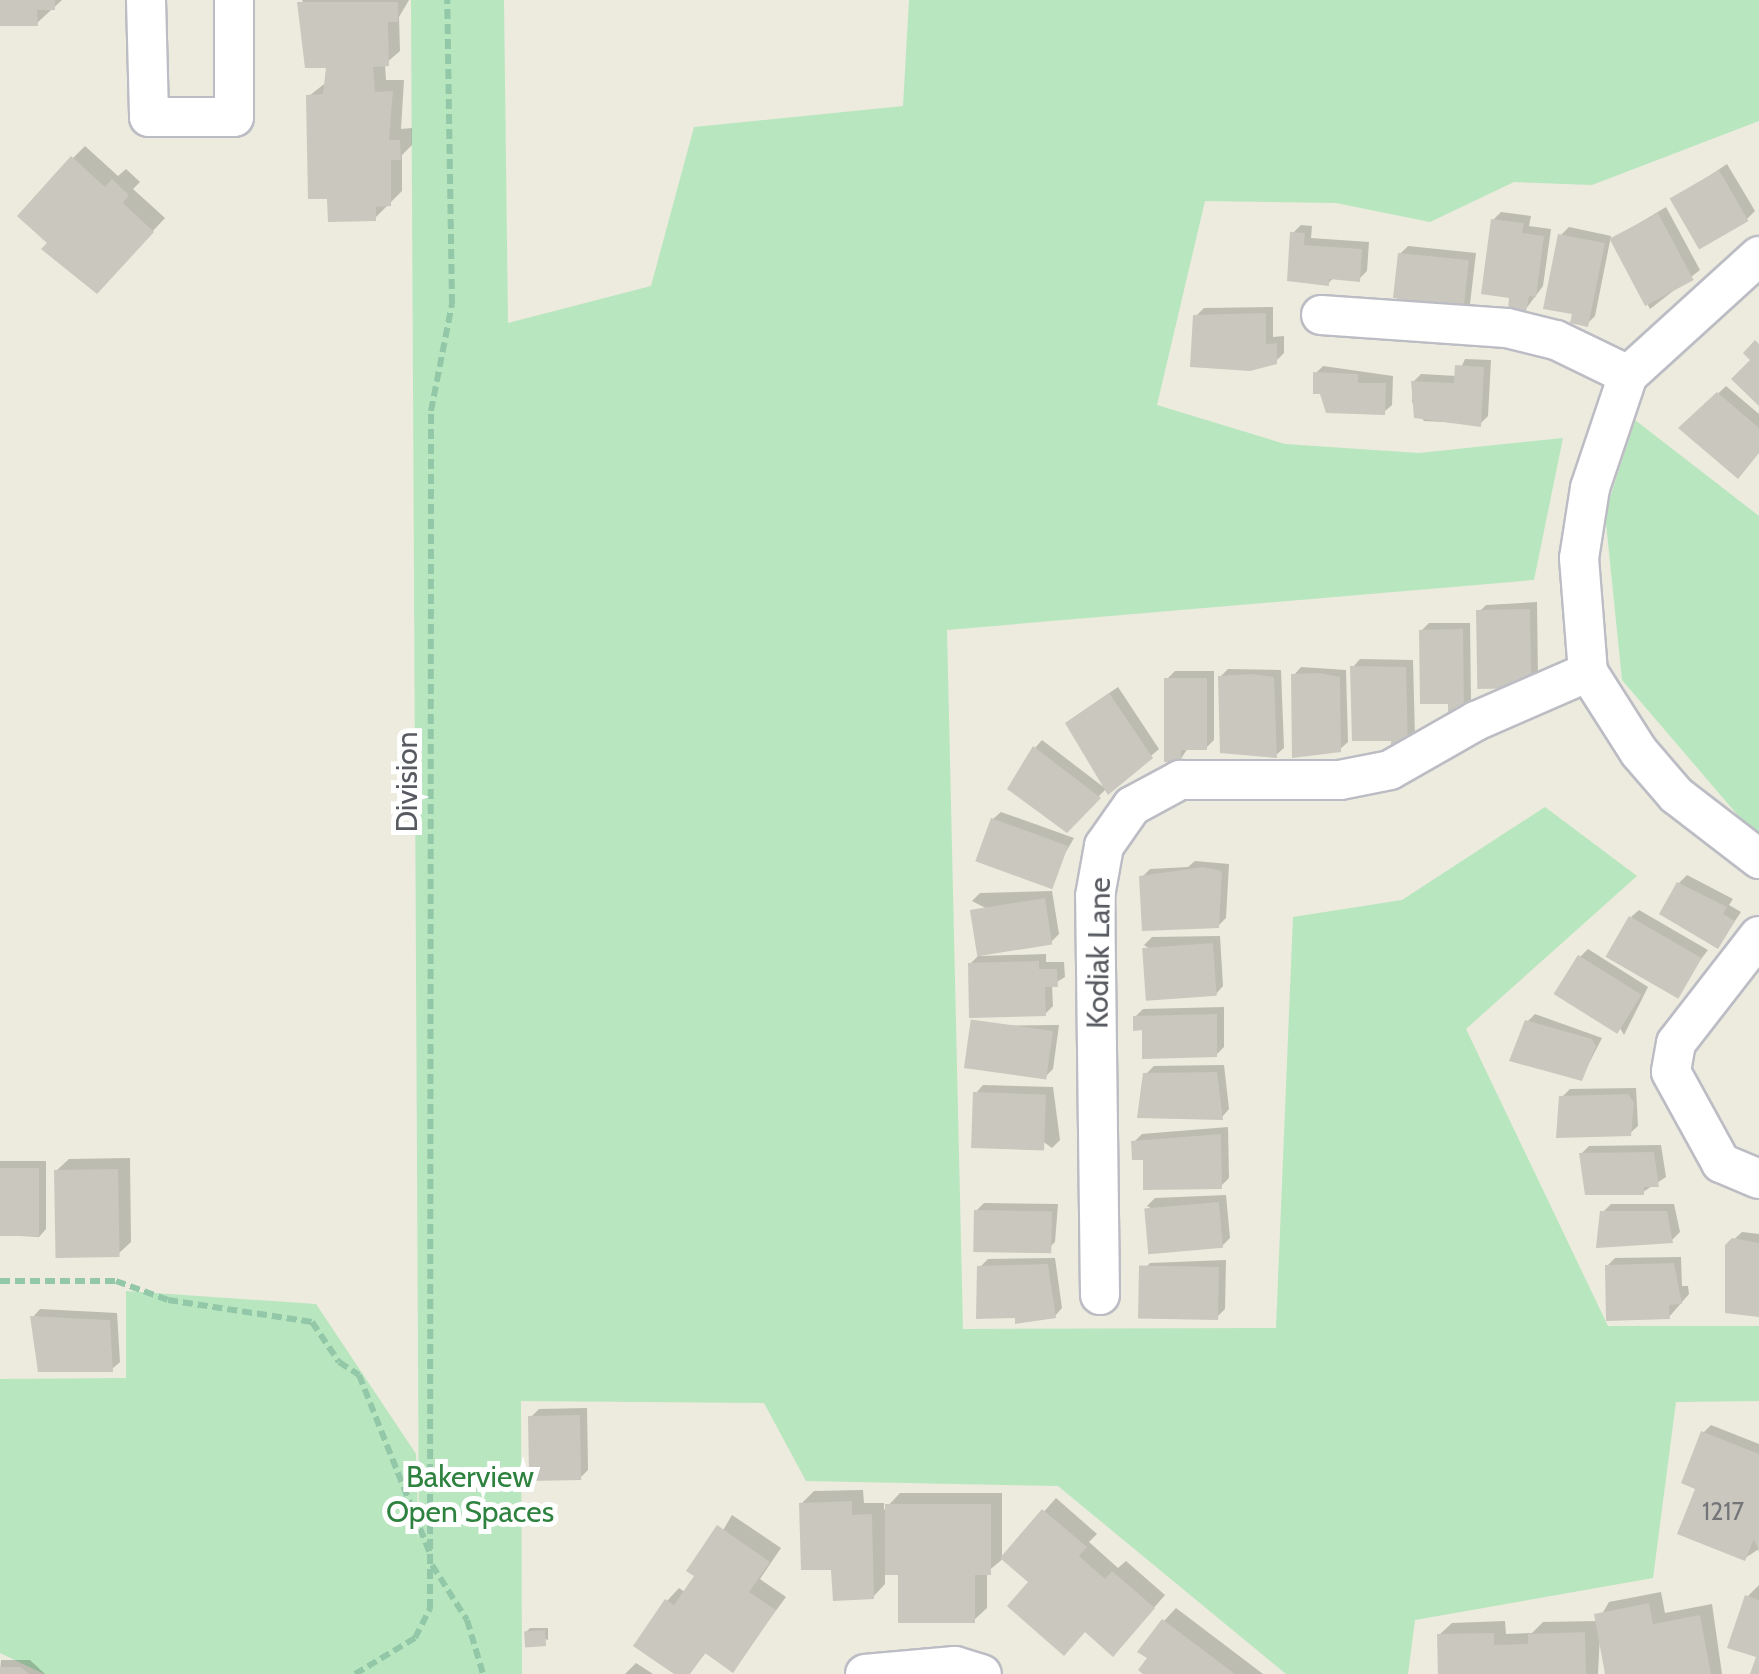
<!DOCTYPE html>
<html>
<head>
<meta charset="utf-8">
<style>
	body { margin:0 }
	#map { position:relative; width:1759px; height:1674px; overflow:hidden; background:#ecebde; font-family:Cabin,sans-serif }
	div>[style] { position:absolute }
	.green>* { inset:0; background:#b8e6bf }
	.shadow>* { inset:0; background:#0003 }
	.building>* { inset:0; background:#c9c7be; transform-origin:0 0 }
	.path>* { height:6px; margin-top:-3px; transform-origin:0; background:repeating-linear-gradient(90deg,#92c7a8 0 10px,transparent 0 15px) }
	.roads { filter:drop-shadow(2px 0 #bcbdc4) drop-shadow(-2px 0 #bcbdc4) drop-shadow(0 2px #bcbdc4) drop-shadow(0 -2px #bcbdc4) }
	.minor>* { height:38px; margin:-19px; padding:0 19px; transform-origin:19px; border-radius:19px; background:#fff }
	span { translate:-50% -50%; white-space:nowrap; text-align:center; line-height:1.15; -webkit-text-stroke:10px #fff; paint-order:stroke }
	.number-label { font-size:25px; color:#747578 }
	.number-label span { -webkit-text-stroke-width:0 }
	.street-label { font-size:30px; color:#585a61 }
	.park-label { font-size:30px; color:#2e823f }
</style>
</head>
<body>
<div id="map">
	<div class="green">
		<div style="clip-path:polygon(411px 0,504px 0,508px 323px,651px 286px,694px 127px,903px 106px,909px 0,1759px 0,1759px 121px,1592px 185px,1514px 182px,1430px 222px,1336px 203px,1205px 201px,1157px 405px,1285px 444px,1419px 453px,1563px 438px,1534px 580px,947px 630px,963px 1329px,1276px 1328px,1293px 917px,1402px 900px,1545px 807px,1637px 876px,1466px 1029px,1608px 1326px,1759px 1326px,1759px 1401px,1676px 1402px,1653px 1578px,1415px 1620px,1408px 1674px,1286px 1674px,1058px 1486px,806px 1481px,764px 1403px,521px 1401px,522px 1674px,44px 1674px,0 1653px,0 1379px,126px 1378px,126px 1291px,316px 1304px,416px 1454px,419px 1547px)"></div>
		<div style="clip-path:polygon(1635px 420px,1759px 516px,1759px 840px,1622px 680px,1605px 513px)"></div>
	</div>
	<div class="shadow">
		<div style="clip-path:polygon(0 0,62px 0,37px 23px,0 24px)"></div>
		<div style="clip-path:polygon(302px 0,409px 0,399px 17px,400px 51px,385px 64px,386px 80px,404px 80px,401px 129px,412px 128px,412px 145px,402px 155px,402px 191px,375px 218px,330px 197px,309px 96px,328px 81px,328px 65px)"></div>
		<div style="clip-path:polygon(85px 146px,118px 176px,126px 169px,140px 182px,133px 189px,165px 218px,109px 278px,50px 243px,73px 158px)"></div>
		<div style="clip-path:polygon(1727px 164px,1755px 211px,1747px 219px,1673px 200px)"></div>
		<div style="clip-path:polygon(1666px 207px,1700px 270px,1650px 309px,1613px 239px)"></div>
		<div style="clip-path:polygon(1501px 212px,1531px 216px,1529px 226px,1551px 229px,1543px 286px,1525px 310px,1512px 296px,1493px 220px)"></div>
		<div style="clip-path:polygon(1301px 225px,1312px 226px,1311px 238px,1369px 242px,1367px 271px,1359px 279px,1334px 277px,1328px 284px,1293px 233px)"></div>
		<div style="clip-path:polygon(1569px 227px,1611px 236px,1595px 316px,1587px 324px,1575px 312px,1561px 235px)"></div>
		<div style="clip-path:polygon(1408px 246px,1476px 253px,1470px 304px,1462px 312px,1416px 298px,1400px 254px)"></div>
		<div style="clip-path:polygon(1273px 307px,1273px 337px,1284px 336px,1284px 353px,1276px 361px,1196px 316px,1204px 308px)"></div>
		<div style="clip-path:polygon(1465px 359px,1491px 360px,1488px 416px,1480px 424px,1424px 421px,1412px 402px,1413px 382px,1421px 374px,1457px 376px)"></div>
		<div style="clip-path:polygon(1323px 366px,1393px 376px,1392px 405px,1384px 412px,1316px 373px)"></div>
		<div style="clip-path:polygon(1726px 386px,1759px 414px,1759px 451px,1682px 428px)"></div>
		<div style="clip-path:polygon(1537px 602px,1538px 678px,1530px 686px,1478px 613px,1486px 605px)"></div>
		<div style="clip-path:polygon(1429px 623px,1470px 623px,1471px 702px,1463px 710px,1450px 701px,1421px 631px)"></div>
		<div style="clip-path:polygon(1360px 659px,1413px 660px,1415px 738px,1407px 746px,1353px 667px)"></div>
		<div style="clip-path:polygon(1301px 667px,1346px 670px,1348px 742px,1339px 750px,1294px 675px)"></div>
		<div style="clip-path:polygon(1228px 669px,1281px 670px,1284px 748px,1276px 755px,1220px 677px)"></div>
		<div style="clip-path:polygon(1175px 671px,1214px 671px,1214px 740px,1206px 748px,1188px 748px,1180px 760px,1167px 679px)"></div>
		<div style="clip-path:polygon(1118px 687px,1159px 749px,1151px 756px,1076px 716px)"></div>
		<div style="clip-path:polygon(1042px 740px,1106px 789px,1066px 829px,1035px 748px)"></div>
		<div style="clip-path:polygon(1001px 812px,1074px 838px,1047px 884px,993px 819px)"></div>
		<div style="clip-path:polygon(1195px 861px,1229px 864px,1226px 918px,1218px 926px,1142px 877px,1150px 869px,1188px 867px)"></div>
		<div style="clip-path:polygon(1687px 875px,1733px 899px,1729px 905px,1741px 912px,1718px 946px,1679px 883px)"></div>
		<div style="clip-path:polygon(1052px 891px,1059px 934px,1051px 942px,972px 901px,980px 893px)"></div>
		<div style="clip-path:polygon(1639px 910px,1708px 950px,1691px 972px,1631px 917px)"></div>
		<div style="clip-path:polygon(1220px 936px,1223px 986px,1216px 994px,1144px 945px,1152px 937px)"></div>
		<div style="clip-path:polygon(1588px 949px,1648px 987px,1624px 1035px,1580px 957px)"></div>
		<div style="clip-path:polygon(1046px 954px,1046px 962px,1064px 962px,1065px 977px,1052px 985px,1053px 1006px,1045px 1014px,970px 964px,978px 956px)"></div>
		<div style="clip-path:polygon(1224px 1007px,1224px 1047px,1216px 1055px,1144px 1028px,1135px 1017px,1143px 1009px)"></div>
		<div style="clip-path:polygon(1535px 1014px,1602px 1038px,1581px 1079px,1527px 1022px)"></div>
		<div style="clip-path:polygon(1059px 1025px,1053px 1069px,1045px 1077px,973px 1034px,981px 1026px)"></div>
		<div style="clip-path:polygon(1224px 1065px,1229px 1109px,1222px 1117px,1146px 1074px,1154px 1066px)"></div>
		<div style="clip-path:polygon(983px 1085px,1053px 1087px,1060px 1140px,1052px 1148px,976px 1093px)"></div>
		<div style="clip-path:polygon(1636px 1088px,1638px 1126px,1629px 1134px,1562px 1097px,1570px 1089px)"></div>
		<div style="clip-path:polygon(1228px 1127px,1229px 1178px,1221px 1186px,1145px 1158px,1134px 1142px,1142px 1134px)"></div>
		<div style="clip-path:polygon(1661px 1145px,1666px 1177px,1643px 1192px,1581px 1154px,1589px 1146px)"></div>
		<div style="clip-path:polygon(130px 1158px,131px 1242px,118px 1254px,88px 1255px,56px 1171px,69px 1159px)"></div>
		<div style="clip-path:polygon(0 1161px,46px 1161px,46px 1229px,39px 1237px,0 1235px)"></div>
		<div style="clip-path:polygon(1226px 1195px,1230px 1238px,1222px 1246px,1147px 1206px,1155px 1198px)"></div>
		<div style="clip-path:polygon(984px 1203px,1058px 1204px,1055px 1242px,1047px 1250px,976px 1211px)"></div>
		<div style="clip-path:polygon(1611px 1204px,1674px 1204px,1680px 1232px,1672px 1240px,1603px 1212px)"></div>
		<div style="clip-path:polygon(1742px 1232px,1759px 1234px,1759px 1314px,1727px 1246px)"></div>
		<div style="clip-path:polygon(1681px 1257px,1682px 1286px,1688px 1286px,1689px 1294px,1669px 1317px,1607px 1266px,1615px 1258px)"></div>
		<div style="clip-path:polygon(1055px 1258px,1062px 1308px,1055px 1316px,980px 1267px,988px 1259px)"></div>
		<div style="clip-path:polygon(1226px 1260px,1225px 1309px,1217px 1317px,1142px 1271px,1150px 1263px)"></div>
		<div style="clip-path:polygon(40px 1309px,117px 1313px,120px 1362px,112px 1369px,33px 1317px)"></div>
		<div style="clip-path:polygon(587px 1408px,588px 1470px,580px 1478px,531px 1417px,539px 1409px)"></div>
		<div style="clip-path:polygon(1711px 1425px,1759px 1444px,1759px 1549px,1745px 1558px,1698px 1487px,1703px 1433px)"></div>
		<div style="clip-path:polygon(863px 1490px,864px 1503px,884px 1503px,884px 1510px,900px 1493px,1002px 1493px,1002px 1559px,1056px 1498px,1097px 1534px,1089px 1542px,1118px 1568px,1126px 1561px,1165px 1595px,1125px 1641px,1086px 1629px,1004px 1558px,987px 1572px,987px 1608px,974px 1620px,901px 1572px,885px 1572px,885px 1584px,873px 1597px,834px 1567px,801px 1504px,814px 1491px)"></div>
		<div style="clip-path:polygon(732px 1515px,781px 1548px,760px 1579px,786px 1597px,733px 1669px,707px 1651px,689px 1674px,679px 1674px,667px 1601px,679px 1588px,686px 1593px)"></div>
		<div style="clip-path:polygon(1759px 1585px,1759px 1674px,1753px 1674px,1759px 1655px,1747px 1597px)"></div>
		<div style="clip-path:polygon(1661px 1592px,1665px 1613px,1712px 1604px,1722px 1674px,1608px 1674px,1600px 1634px,1598px 1674px,1440px 1674px,1439px 1635px,1452px 1623px,1505px 1621px,1506px 1634px,1532px 1633px,1543px 1622px,1598px 1621px,1609px 1602px)"></div>
		<div style="clip-path:polygon(1176px 1608px,1263px 1674px,1147px 1674px,1164px 1621px)"></div>
		<div style="clip-path:polygon(530px 1628px,548px 1628px,548px 1640px,526px 1632px)"></div>
		<div style="clip-path:polygon(1px 1660px,30px 1660px,45px 1674px,0 1674px)"></div>
		<div style="clip-path:polygon(636px 1663px,653px 1674px,625px 1674px)"></div>
	</div>
	<div class="building">
		<div style="clip-path:polygon(0 0,55px 0,55px 10px,37px 10px,38px 26px,0 26px)"></div>
		<div style="clip-path:polygon(297px 2px,398px 2px,398px 22px,388px 22px,389px 66px,373px 67px,375px 92px,393px 91px,389px 140px,400px 140px,401px 160px,391px 160px,391px 206px,376px 207px,376px 221px,328px 222px,327px 199px,308px 199px,306px 95px,323px 94px,326px 68px,305px 68px)"></div>
		<div style="clip-path:polygon(71px 156px,105px 187px,112px 179px,129px 195px,123px 203px,154px 232px,97px 294px,41px 249px,47px 243px,17px 216px)"></div>
		<div style="left:1719px;top:170px;width:59px;height:57px;rotate:60deg"></div>
		<div style="left:1658px;top:213px;width:76px;height:55px;rotate:62deg"></div>
		<div style="clip-path:polygon(1491px 219px,1524px 223px,1522px 233px,1544px 236px,1536px 297px,1529px 296px,1526px 312px,1508px 310px,1509px 298px,1481px 294px)"></div>
		<div style="clip-path:polygon(1290px 232px,1305px 233px,1304px 245px,1362px 249px,1360px 282px,1329px 279px,1329px 286px,1287px 281px)"></div>
		<div style="clip-path:polygon(1558px 234px,1605px 243px,1588px 327px,1570px 323px,1572px 314px,1543px 309px)"></div>
		<div style="clip-path:polygon(1398px 253px,1469px 260px,1463px 315px,1412px 309px,1413px 301px,1393px 298px)"></div>
		<div style="clip-path:polygon(1266px 313px,1266px 344px,1277px 343px,1277px 364px,1250px 371px,1190px 367px,1193px 315px)"></div>
		<div style="clip-path:polygon(1755px 340px,1759px 344px,1759px 406px,1731px 379px,1750px 360px,1743px 353px)"></div>
		<div style="clip-path:polygon(1455px 365px,1484px 367px,1481px 427px,1414px 418px,1411px 381px,1454px 383px)"></div>
		<div style="clip-path:polygon(1313px 372px,1358px 374px,1358px 383px,1386px 383px,1385px 415px,1326px 413px,1320px 394px,1313px 394px)"></div>
		<div style="clip-path:polygon(1717px 392px,1759px 428px,1759px 453px,1738px 479px,1678px 428px)"></div>
		<div style="left:1530px;top:609px;width:79px;height:54px;rotate:89deg"></div>
		<div style="clip-path:polygon(1463px 629px,1464px 712px,1448px 713px,1448px 704px,1420px 704px,1419px 630px)"></div>
		<div style="clip-path:polygon(1350px 666px,1406px 667px,1408px 749px,1391px 749px,1391px 741px,1352px 741px)"></div>
		<div style="clip-path:polygon(1320px 673px,1340px 677px,1341px 752px,1292px 758px,1291px 674px)"></div>
		<div style="clip-path:polygon(1251px 674px,1274px 677px,1277px 758px,1220px 753px,1218px 676px)"></div>
		<div style="clip-path:polygon(1164px 678px,1207px 678px,1207px 750px,1181px 750px,1181px 762px,1164px 762px)"></div>
		<div style="clip-path:polygon(1109px 693px,1153px 758px,1108px 795px,1065px 723px)"></div>
		<div style="clip-path:polygon(1033px 746px,1101px 798px,1067px 833px,1007px 789px)"></div>
		<div style="left:991px;top:818px;width:82px;height:46px;rotate:20deg"></div>
		<div style="clip-path:polygon(1203px 867px,1222px 871px,1219px 928px,1142px 931px,1139px 876px)"></div>
		<div style="clip-path:polygon(1677px 882px,1727px 907px,1723px 914px,1735px 921px,1718px 949px,1659px 914px)"></div>
		<div style="left:1045px;top:898px;width:47px;height:76px;rotate:81deg"></div>
		<div style="left:1629px;top:916px;width:84px;height:47px;rotate:30deg"></div>
		<div style="left:1213px;top:943px;width:53px;height:71px;rotate:86deg"></div>
		<div style="left:1578px;top:955px;width:75px;height:46px;rotate:32deg"></div>
		<div style="clip-path:polygon(1039px 961px,1039px 969px,1057px 969px,1058px 987px,1045px 987px,1046px 1016px,969px 1018px,968px 963px)"></div>
		<div style="clip-path:polygon(1217px 1014px,1217px 1057px,1142px 1059px,1142px 1030px,1133px 1031px,1133px 1016px)"></div>
		<div style="clip-path:polygon(1525px 1020px,1592px 1039px,1596px 1046px,1582px 1081px,1509px 1061px)"></div>
		<div style="left:1053px;top:1031px;width:49px;height:83px;rotate:98deg"></div>
		<div style="clip-path:polygon(1217px 1072px,1223px 1120px,1137px 1118px,1143px 1073px)"></div>
		<div style="left:973px;top:1092px;width:73px;height:56px;rotate:2deg"></div>
		<div style="clip-path:polygon(1628px 1094px,1634px 1102px,1631px 1136px,1556px 1138px,1559px 1096px)"></div>
		<div style="clip-path:polygon(1221px 1134px,1222px 1189px,1143px 1190px,1143px 1160px,1132px 1160px,1131px 1141px)"></div>
		<div style="clip-path:polygon(1654px 1152px,1659px 1187px,1644px 1187px,1644px 1195px,1585px 1195px,1579px 1153px)"></div>
		<div style="left:0;top:1168px;width:39px;height:68px"></div>
		<div style="left:118px;top:1169px;width:88px;height:64px;rotate:89deg"></div>
		<div style="left:1219px;top:1202px;width:46px;height:75px;rotate:85deg"></div>
		<div style="left:974px;top:1210px;width:78px;height:42px;rotate:1deg"></div>
		<div style="clip-path:polygon(1600px 1211px,1667px 1211px,1673px 1243px,1596px 1248px)"></div>
		<div style="clip-path:polygon(1732px 1238px,1759px 1243px,1759px 1317px,1725px 1313px,1725px 1245px)"></div>
		<div style="clip-path:polygon(1674px 1263px,1682px 1304px,1669px 1305px,1670px 1319px,1606px 1321px,1605px 1265px)"></div>
		<div style="clip-path:polygon(1048px 1264px,1056px 1318px,1015px 1324px,1015px 1318px,976px 1319px,977px 1266px)"></div>
		<div style="left:1219px;top:1267px;width:53px;height:80px;rotate:91deg"></div>
		<div style="clip-path:polygon(30px 1316px,110px 1320px,113px 1372px,38px 1372px)"></div>
		<div style="left:580px;top:1415px;width:65px;height:52px;rotate:89deg"></div>
		<div style="clip-path:polygon(1701px 1431px,1759px 1454px,1759px 1552px,1754px 1539px,1745px 1561px,1677px 1534px,1695px 1489px,1681px 1483px)"></div>
		<div style="clip-path:polygon(852px 1501px,852px 1515px,872px 1514px,874px 1599px,833px 1601px,831px 1570px,801px 1570px,799px 1503px)"></div>
		<div style="clip-path:polygon(885px 1504px,991px 1504px,991px 1575px,975px 1575px,975px 1623px,898px 1623px,898px 1575px,885px 1575px)"></div>
		<div style="clip-path:polygon(1042px 1509px,1087px 1547px,1079px 1556px,1105px 1579px,1112px 1571px,1155px 1608px,1113px 1657px,1085px 1632px,1064px 1656px,1007px 1606px,1028px 1582px,1000px 1558px)"></div>
		<div style="clip-path:polygon(717px 1525px,770px 1562px,749px 1592px,776px 1610px,733px 1673px,705px 1653px,690px 1674px,674px 1674px,633px 1646px,665px 1599px,674px 1605px,694px 1576px,686px 1571px)"></div>
		<div style="clip-path:polygon(1745px 1595px,1759px 1600px,1759px 1674px,1750px 1674px,1756px 1657px,1727px 1648px)"></div>
		<div style="clip-path:polygon(1649px 1603px,1653px 1624px,1700px 1615px,1711px 1674px,1605px 1674px,1594px 1614px)"></div>
		<div style="clip-path:polygon(1162px 1619px,1235px 1674px,1143px 1674px,1138px 1670px,1147px 1658px,1137px 1652px)"></div>
		<div style="left:545px;top:1630px;width:16px;height:21px;rotate:86deg"></div>
		<div style="clip-path:polygon(1585px 1632px,1586px 1674px,1438px 1674px,1437px 1634px,1494px 1633px,1494px 1645px,1528px 1644px,1528px 1634px)"></div>
		<div style="clip-path:polygon(0 1667px,21px 1667px,29px 1674px,0 1674px)"></div>
	</div>
	<div class="path">
		<div style="left:0;top:1281px;width:116px"></div>
		<div style="left:116px;top:1281px;width:55px;rotate:20.1deg"></div>
		<div style="left:168px;top:1300px;width:146px;rotate:8.7deg"></div>
		<div style="left:312px;top:1322px;width:48px;rotate:56deg"></div>
		<div style="left:339px;top:1362px;width:24px;rotate:33deg"></div>
		<div style="left:359px;top:1375px;width:192px;rotate:68.3deg"></div>
		<div style="left:432px;top:1565px;width:65px;rotate:57.5deg"></div>
		<div style="left:467px;top:1620px;width:56px;rotate:73.5deg"></div>
		<div style="left:355px;top:1674px;width:70px;rotate:-31deg"></div>
		<div style="left:415px;top:1638px;width:33px;rotate:-63deg"></div>
		<div style="left:430px;top:1609px;width:1198px;rotate:-89.95deg"></div>
		<div style="left:431px;top:411px;width:109px;rotate:-78.9deg"></div>
		<div style="left:452px;top:304px;width:304px;rotate:-90.9deg"></div>
	</div>
	<div class="roads">
		<div class="minor">
			<div style="left:146px;top:0;width:117px;rotate:88.5deg"></div>
			<div style="left:149px;top:117px;width:85px"></div>
			<div style="left:234px;top:117px;width:117px;rotate:-90deg"></div>
			<div style="left:1759px;top:256px;width:177px;rotate:137.7deg"></div>
			<div style="left:1628px;top:375px;width:119px;rotate:108.6deg"></div>
			<div style="left:1590px;top:488px;width:71px;rotate:98.9deg"></div>
			<div style="left:1579px;top:558px;width:114px;rotate:85.5deg"></div>
			<div style="left:1588px;top:672px;width:95px;rotate:57.5deg"></div>
			<div style="left:1639px;top:752px;width:57px;rotate:49.3deg"></div>
			<div style="left:1676px;top:795px;width:105px;rotate:37.6deg"></div>
			<div style="left:1321px;top:315px;width:186px;rotate:4deg"></div>
			<div style="left:1507px;top:328px;width:50px;rotate:13.8deg"></div>
			<div style="left:1556px;top:340px;width:80px;rotate:25.9deg"></div>
			<div style="left:1759px;top:936px;width:135px;rotate:127.8deg"></div>
			<div style="left:1676px;top:1043px;width:29px;rotate:100deg"></div>
			<div style="left:1671px;top:1072px;width:104px;rotate:61.2deg"></div>
			<div style="left:1721px;top:1163px;width:41px;rotate:22.8deg"></div>
			<div style="left:1100px;top:1295px;width:399px;rotate:-90.7deg"></div>
			<div style="left:1095px;top:896px;width:51px;rotate:-79.8deg"></div>
			<div style="left:1104px;top:846px;width:49px;rotate:-55deg"></div>
			<div style="left:1132px;top:806px;width:55px;rotate:-28.4deg"></div>
			<div style="left:1180px;top:780px;width:160px"></div>
			<div style="left:1340px;top:780px;width:51px;rotate:-11.3deg"></div>
			<div style="left:1390px;top:770px;width:99px;rotate:-29.7deg"></div>
			<div style="left:1476px;top:721px;width:122px;rotate:-23.6deg"></div>
			<div style="left:865px;top:1674px;width:90px;rotate:-5.1deg"></div>
			<div style="left:955px;top:1666px;width:28px;rotate:17deg"></div>
		</div>
	</div>
	<div class="number-label">
		<span style="left:1723px;top:1511px">1217</span>
	</div>
	<div class="street-label">
		<span style="left:407px;top:782px;rotate:-90deg">Division</span>
		<span style="left:1099px;top:953px;rotate:-89deg">Kodiak Lane</span>
	</div>
	<div class="park-label">
		<span style="left:470px;top:1494px">Bakerview<br>Open Spaces</span>
	</div>
</div>
</body>
</html>
